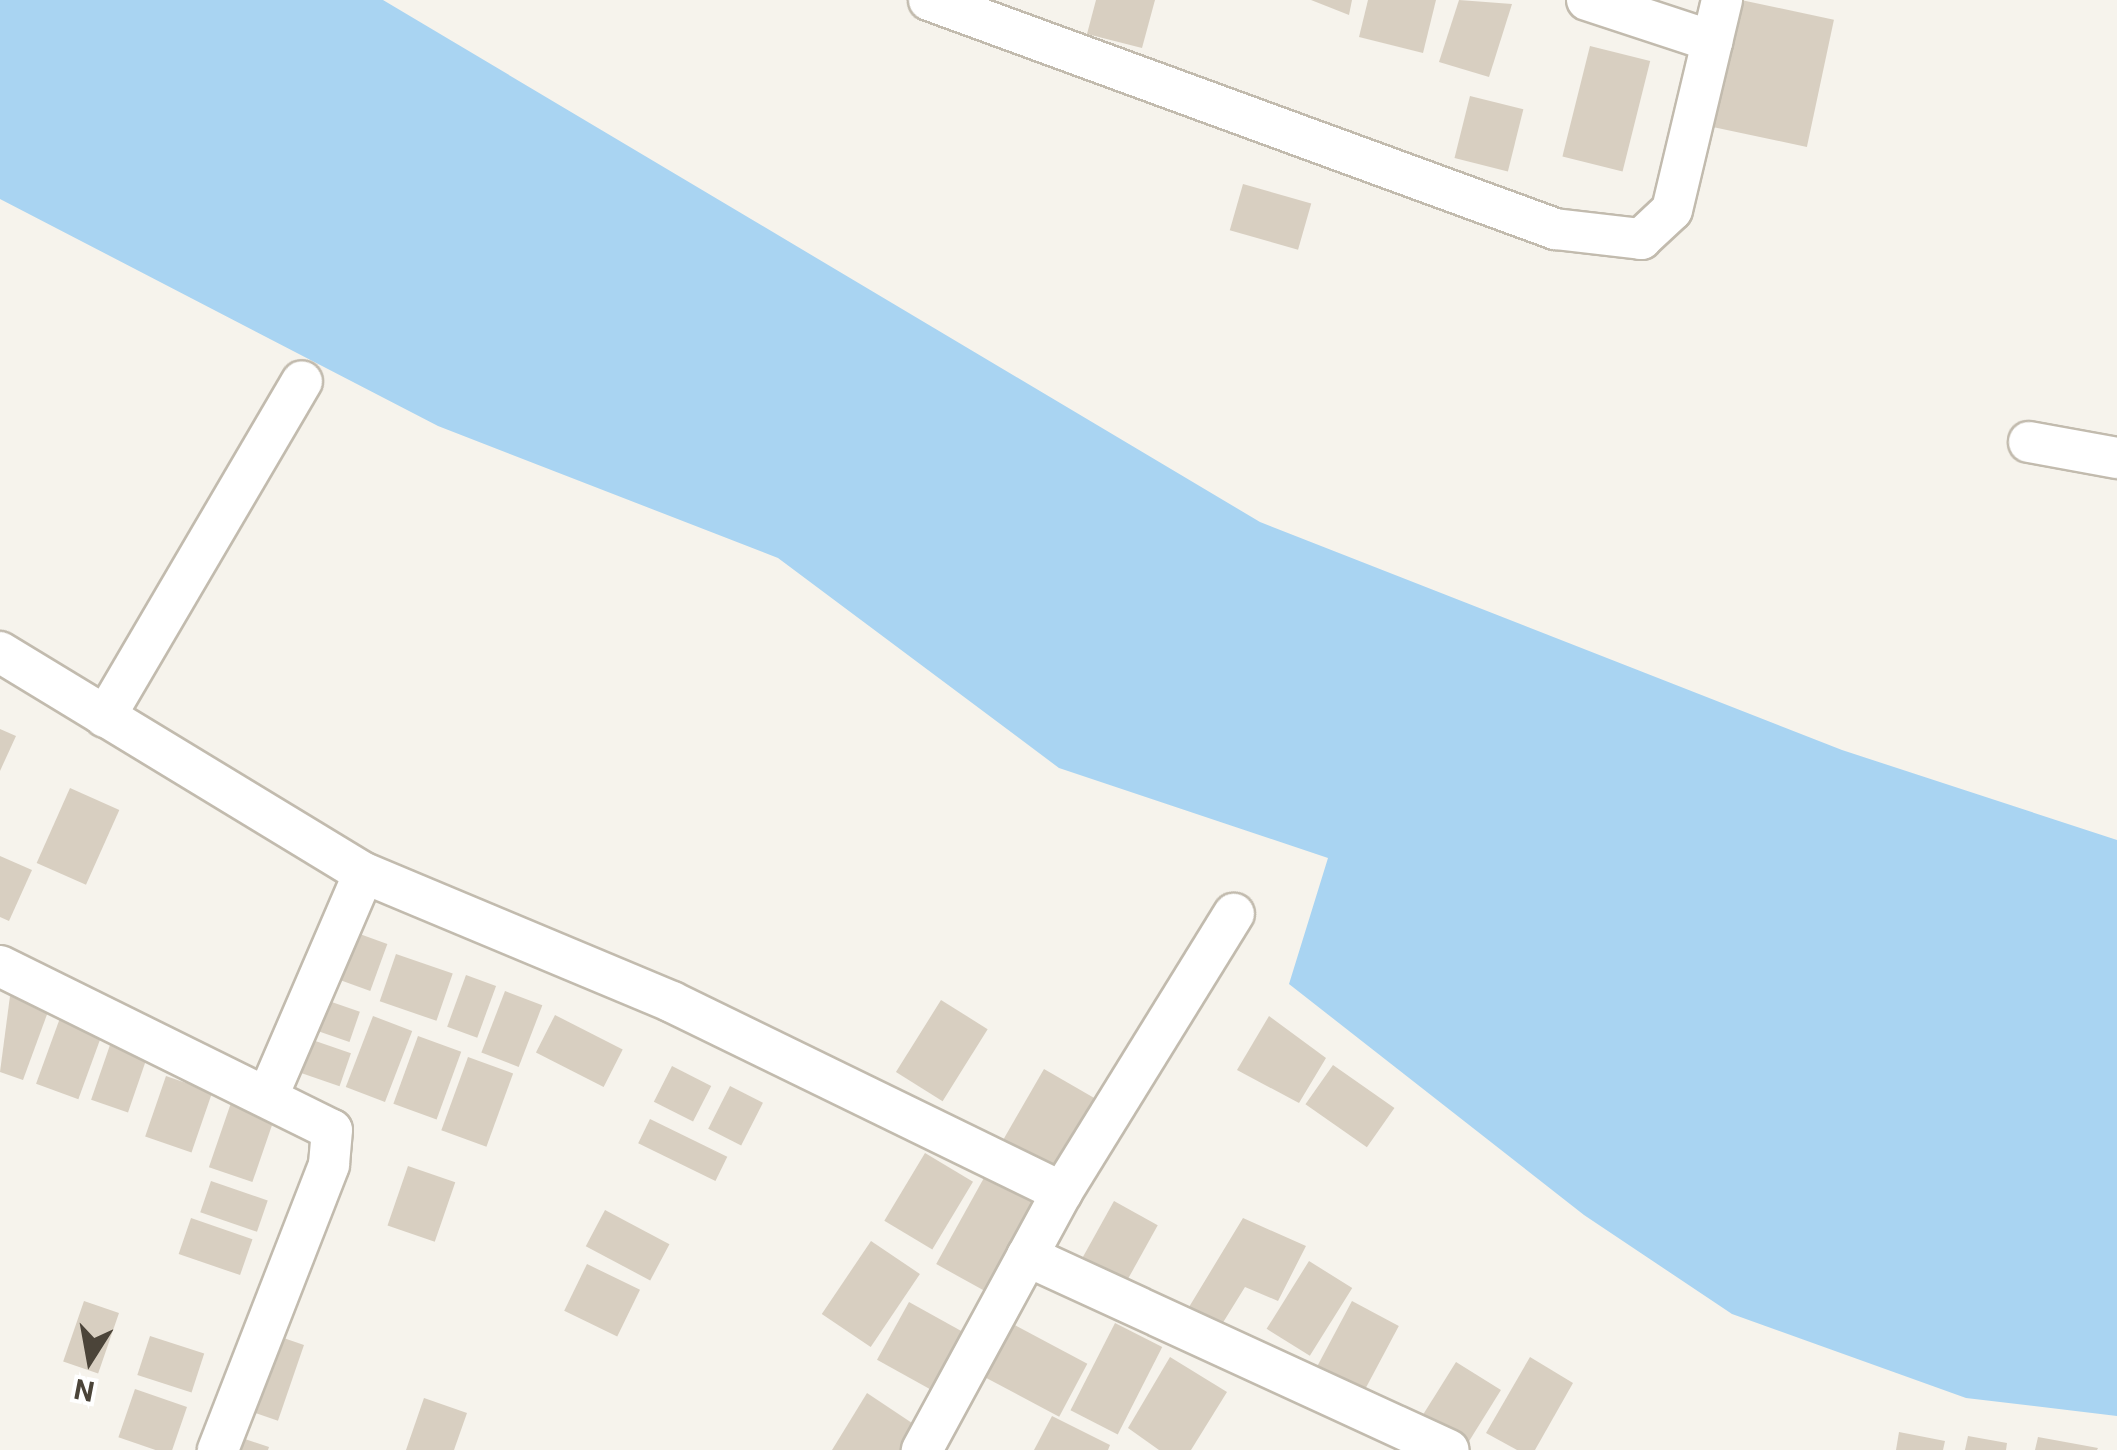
<!DOCTYPE html>
<html>
<head>
<meta charset="utf-8">
<style>
	body { margin:0 }
	#map { position:relative; width:2117px; height:1450px; overflow:hidden; background:#f6f3ec; font-family:Roboto,sans-serif }
	div>[style] { position:absolute }
	.water>* { inset:0; background:#a9d4f2 }
	.building>* { inset:0; background:#d8cfc1; transform-origin:0 0 }
	.roads { filter:drop-shadow(2px 0 #c2bbae) drop-shadow(-2px 0 #c2bbae) drop-shadow(0 2px #c2bbae) drop-shadow(0 -2px #c2bbae) }
	.street>* { height:40px; margin:-20px; padding:0 20px; transform-origin:20px; border-radius:20px; background:#fff }
	span { translate:-50% -50%; white-space:nowrap; text-align:center; line-height:1.15; -webkit-text-stroke:8px #fff; paint-order:stroke }
	.north { position:absolute; left:40px; top:1310px; width:100px; height:100px; -webkit-text-stroke:8px #fff; paint-order:stroke; rotate:191deg; font-size:28px; font-weight:700; line-height:40px; text-align:center; color:#4b4439 }
	.north::after { content:''; display:block; margin:auto; width:35px; height:45px; background:#4b4439; clip-path:polygon(50% 0,100% 100%,50% 72%,0 100%) }
</style>
</head>
<body>
<div id="map">
	<div class="water">
		<div style="clip-path:polygon(0 0,383px 0,1260px 522px,1842px 750px,2117px 840px,2117px 1416px,1966px 1398px,1732px 1314px,1584px 1215px,1289px 984px,1328px 858px,1059px 768px,778px 558px,438px 426px,0 199px)"></div>
	</div>
	<div class="building">
		<div style="clip-path:polygon(1096px 0,1155px 0,1142px 48px,1087px 34px)"></div>
		<div style="clip-path:polygon(1311px 0,1352px 0,1349px 15px)"></div>
		<div style="clip-path:polygon(1368px 0,1436px 0,1423px 53px,1359px 37px)"></div>
		<div style="clip-path:polygon(1459px 0,1512px 4px,1489px 77px,1439px 62px)"></div>
		<div style="left:1741px;top:0;width:95px;height:130px;rotate:12deg"></div>
		<div style="left:1590px;top:46px;width:62px;height:114px;rotate:14deg"></div>
		<div style="left:1470px;top:96px;width:55px;height:64px;rotate:14deg"></div>
		<div style="left:1243px;top:184px;width:71px;height:48px;rotate:16deg"></div>
		<div style="clip-path:polygon(0 729px,16px 736px,0 771px)"></div>
		<div style="left:70px;top:788px;width:54px;height:82px;rotate:24deg"></div>
		<div style="clip-path:polygon(0 856px,32px 870px,9px 921px,0 917px)"></div>
		<div style="left:346px;top:929px;width:44px;height:50px;rotate:20deg"></div>
		<div style="left:396px;top:954px;width:60px;height:50px;rotate:19deg"></div>
		<div style="left:466px;top:975px;width:32px;height:55px;rotate:20deg"></div>
		<div style="left:505px;top:991px;width:40px;height:66px;rotate:21deg"></div>
		<div style="clip-path:polygon(10px 996px,49px 1009px,23px 1080px,0 1072px)"></div>
		<div style="left:323px;top:999px;width:39px;height:32px;rotate:19deg"></div>
		<div style="left:941px;top:1000px;width:55px;height:85px;rotate:32deg"></div>
		<div style="left:555px;top:1015px;width:76px;height:42px;rotate:27deg"></div>
		<div style="left:373px;top:1016px;width:42px;height:76px;rotate:21deg"></div>
		<div style="clip-path:polygon(1269px 1016px,1326px 1058px,1299px 1103px,1237px 1070px)"></div>
		<div style="left:60px;top:1018px;width:45px;height:70px;rotate:20deg"></div>
		<div style="left:298px;top:1035px;width:56px;height:35px;rotate:19deg"></div>
		<div style="left:418px;top:1036px;width:46px;height:72px;rotate:20deg"></div>
		<div style="left:110px;top:1045px;width:39px;height:58px;rotate:19deg"></div>
		<div style="left:468px;top:1057px;width:48px;height:78px;rotate:20deg"></div>
		<div style="left:1333px;top:1065px;width:75px;height:48px;rotate:35deg"></div>
		<div style="left:672px;top:1066px;width:44px;height:40px;rotate:27deg"></div>
		<div style="left:1044px;top:1069px;width:59px;height:83px;rotate:30deg"></div>
		<div style="left:166px;top:1076px;width:49px;height:64px;rotate:19deg"></div>
		<div style="left:730px;top:1086px;width:37px;height:48px;rotate:27deg"></div>
		<div style="left:232px;top:1100px;width:46px;height:71px;rotate:19deg"></div>
		<div style="left:650px;top:1119px;width:86px;height:27px;rotate:26deg"></div>
		<div style="left:925px;top:1153px;width:56px;height:79px;rotate:31deg"></div>
		<div style="left:408px;top:1166px;width:50px;height:63px;rotate:19deg"></div>
		<div style="left:990px;top:1167px;width:66px;height:111px;rotate:29deg"></div>
		<div style="left:211px;top:1181px;width:60px;height:33px;rotate:19deg"></div>
		<div style="left:1114px;top:1201px;width:50px;height:67px;rotate:29deg"></div>
		<div style="left:605px;top:1210px;width:73px;height:41px;rotate:28deg"></div>
		<div style="left:191px;top:1218px;width:65px;height:38px;rotate:19deg"></div>
		<div style="clip-path:polygon(1243px 1218px,1306px 1246px,1278px 1301px,1245px 1287px,1219px 1329px,1186px 1312px)"></div>
		<div style="left:871px;top:1241px;width:59px;height:88px;rotate:34deg"></div>
		<div style="left:1309px;top:1261px;width:51px;height:80px;rotate:32deg"></div>
		<div style="left:587px;top:1264px;width:59px;height:52px;rotate:26deg"></div>
		<div style="left:84px;top:1301px;width:37px;height:64px;rotate:19deg"></div>
		<div style="left:1352px;top:1301px;width:53px;height:78px;rotate:28deg"></div>
		<div style="left:909px;top:1302px;width:68px;height:66px;rotate:29deg"></div>
		<div style="left:1007px;top:1321px;width:91px;height:60px;rotate:28deg"></div>
		<div style="left:1115px;top:1323px;width:53px;height:98px;rotate:27deg"></div>
		<div style="left:269px;top:1333px;width:37px;height:80px;rotate:19deg"></div>
		<div style="left:150px;top:1336px;width:57px;height:41px;rotate:18deg"></div>
		<div style="clip-path:polygon(1170px 1357px,1227px 1392px,1191px 1450px,1159px 1450px,1128px 1428px)"></div>
		<div style="clip-path:polygon(1530px 1357px,1573px 1383px,1535px 1450px,1517px 1450px,1486px 1433px)"></div>
		<div style="left:1456px;top:1362px;width:53px;height:67px;rotate:32deg"></div>
		<div style="left:135px;top:1389px;width:55px;height:51px;rotate:19deg"></div>
		<div style="clip-path:polygon(867px 1393px,918px 1427px,906px 1450px,832px 1450px)"></div>
		<div style="clip-path:polygon(424px 1398px,467px 1413px,454px 1450px,406px 1450px)"></div>
		<div style="clip-path:polygon(1052px 1416px,1110px 1445px,1108px 1450px,1034px 1450px)"></div>
		<div style="clip-path:polygon(1899px 1432px,1945px 1441px,1943px 1450px,1896px 1450px)"></div>
		<div style="clip-path:polygon(230px 1434px,269px 1447px,268px 1450px,224px 1450px)"></div>
		<div style="clip-path:polygon(1968px 1436px,2007px 1443px,2006px 1450px,1965px 1450px)"></div>
		<div style="clip-path:polygon(2038px 1437px,2098px 1448px,2097px 1450px,2035px 1450px)"></div>
	</div>
	<div class="roads">
		<div class="street">
			<div style="left:929px;top:0;width:667px;rotate:20.09deg"></div>
			<div style="left:1555px;top:229px;width:87px;rotate:6.6deg"></div>
			<div style="left:1641px;top:239px;width:42px;rotate:-43.1deg"></div>
			<div style="left:1672px;top:210px;width:216px;rotate:-76.6deg"></div>
			<div style="left:1587px;top:0;width:132px;rotate:18.2deg"></div>
			<div style="left:2029px;top:442px;width:89px;rotate:10.3deg"></div>
			<div style="left:0;top:652px;width:426px;rotate:31.3deg"></div>
			<div style="left:364px;top:873px;width:334px;rotate:22.7deg"></div>
			<div style="left:672px;top:1002px;width:434px;rotate:26deg"></div>
			<div style="left:1062px;top:1192px;width:294px;rotate:118.5deg"></div>
			<div style="left:105px;top:717px;width:389px;rotate:-59.6deg"></div>
			<div style="left:0;top:966px;width:370px;rotate:26.3deg"></div>
			<div style="left:332px;top:1130px;width:35px;rotate:95deg"></div>
			<div style="left:329px;top:1165px;width:306px;rotate:111.3deg"></div>
			<div style="left:270px;top:1091px;width:237px;rotate:-66.7deg"></div>
			<div style="left:1062px;top:1192px;width:327px;rotate:-58.3deg"></div>
			<div style="left:1027px;top:1256px;width:464px;rotate:24.7deg"></div>
		</div>
	</div>
	<div class="north">N</div>
</div>
</body>
</html>
